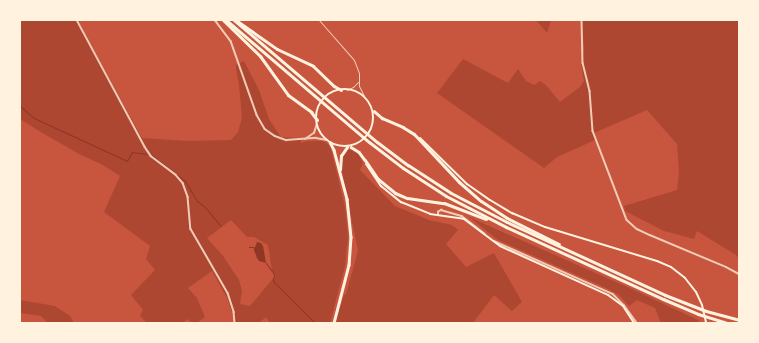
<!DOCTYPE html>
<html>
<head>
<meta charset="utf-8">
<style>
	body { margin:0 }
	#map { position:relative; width:759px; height:343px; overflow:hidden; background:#c8553d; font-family:"Source Serif 4",serif }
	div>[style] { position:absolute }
	.green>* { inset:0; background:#ae4732 }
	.water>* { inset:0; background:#8f3625 }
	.stream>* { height:1px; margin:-0.5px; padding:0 0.5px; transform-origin:0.5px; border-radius:0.5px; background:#8f3625 }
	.service>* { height:1px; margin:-0.5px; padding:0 0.5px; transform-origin:0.5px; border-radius:0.5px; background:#f1ccb7 }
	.minor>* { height:1.5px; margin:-0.75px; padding:0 0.75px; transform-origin:0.75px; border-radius:0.75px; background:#f1ccb7 }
	.secondary>* { height:2px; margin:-1px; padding:0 1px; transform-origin:1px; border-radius:1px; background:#fff3e0 }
	.primary>* { height:2.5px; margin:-1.25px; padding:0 1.25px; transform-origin:1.25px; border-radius:1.25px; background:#fff3e0 }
	.primary>.ring { margin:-1.25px; padding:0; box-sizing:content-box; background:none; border:2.5px solid #fff3e0; border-radius:50% }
	.motorway>* { height:3px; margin:-1.5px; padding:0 1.5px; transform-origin:1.5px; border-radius:1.5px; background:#fff3e0 }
	span { translate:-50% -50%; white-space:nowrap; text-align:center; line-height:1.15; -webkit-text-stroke:4px #fff3e0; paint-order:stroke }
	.frame { position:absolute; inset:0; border:21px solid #fff3e0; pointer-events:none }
</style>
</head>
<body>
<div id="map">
	<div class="green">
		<div style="clip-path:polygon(evenodd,20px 20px,77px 20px,142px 138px,188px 141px,231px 140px,238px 132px,242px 118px,239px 85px,236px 69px,236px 65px,244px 61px,259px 90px,269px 119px,281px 137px,300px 138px,301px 143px,308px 141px,322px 141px,328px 144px,331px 149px,345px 207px,348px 237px,345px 266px,330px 323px,270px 323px,266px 317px,259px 323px,233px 323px,234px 318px,227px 298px,212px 271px,188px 288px,197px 298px,205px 317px,197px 323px,192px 323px,187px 319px,183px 323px,147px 323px,140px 316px,143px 310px,131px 295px,155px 270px,146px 259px,150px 246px,104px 212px,120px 176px,101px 164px,79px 154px,39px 131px,20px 119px,20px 20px,231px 220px,247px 237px,254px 237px,268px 245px,272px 271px,276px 275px,250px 306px,240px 304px,242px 291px,239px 280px,223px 256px,207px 238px,231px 220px)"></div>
		<div style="clip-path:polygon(536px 20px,551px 20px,547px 33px)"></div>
		<div style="clip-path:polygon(582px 20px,739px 20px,739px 259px,736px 255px,697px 231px,694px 239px,664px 231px,625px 211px,624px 206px,677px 190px,679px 172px,677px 144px,647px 110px,594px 133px,595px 140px,557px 157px,544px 168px,437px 93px,463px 59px,508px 83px,518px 69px,526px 81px,534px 85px,540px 81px,546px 85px,560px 102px,580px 87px,584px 81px,581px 64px,584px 49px)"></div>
		<div style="clip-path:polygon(347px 150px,352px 150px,358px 153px,363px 163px,360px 170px,395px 206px,429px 220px,452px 225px,458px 230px,446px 244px,466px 267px,494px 253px,522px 302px,512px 311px,494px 295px,473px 323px,335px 323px,344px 295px,346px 294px,358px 251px,342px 171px,343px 155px)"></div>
		<div style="clip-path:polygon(469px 217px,634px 290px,698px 320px,700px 323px,661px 323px,655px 308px,637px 300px,629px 306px,619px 295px,608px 289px,498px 240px)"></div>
		<div style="clip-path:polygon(20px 300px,55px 306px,70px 316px,74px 323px,48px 323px,41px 316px,20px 313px)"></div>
	</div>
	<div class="water">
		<div style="clip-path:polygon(257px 242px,261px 243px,263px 246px,266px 263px,259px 261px,257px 258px,254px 250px)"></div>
	</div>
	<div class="stream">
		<div style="left:20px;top:106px;width:18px;rotate:41deg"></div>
		<div style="left:34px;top:118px;width:102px;rotate:24.8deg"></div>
		<div style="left:127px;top:161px;width:10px;rotate:-61deg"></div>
		<div style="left:132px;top:152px;width:14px;rotate:8deg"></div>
		<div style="left:150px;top:154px;width:44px;rotate:37.6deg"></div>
		<div style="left:185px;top:181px;width:23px;rotate:59deg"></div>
		<div style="left:197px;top:201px;width:9px;rotate:36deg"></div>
		<div style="left:204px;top:206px;width:26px;rotate:50deg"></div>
		<div style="left:249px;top:247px;width:4px"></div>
		<div style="left:253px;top:247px;width:3px;rotate:45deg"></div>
		<div style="left:266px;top:263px;width:14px;rotate:54deg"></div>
		<div style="left:274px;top:274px;width:7px;rotate:98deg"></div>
		<div style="left:273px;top:281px;width:57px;rotate:45deg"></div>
	</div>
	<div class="service">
		<div style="left:319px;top:20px;width:53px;rotate:48.8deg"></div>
		<div style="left:354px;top:60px;width:14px;rotate:69deg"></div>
		<div style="left:359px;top:73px;width:13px;rotate:90deg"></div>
		<div style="left:359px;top:86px;width:11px;rotate:63deg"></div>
		<div style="left:347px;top:90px;width:7px;rotate:-27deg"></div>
		<div style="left:353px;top:87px;width:7px;rotate:-45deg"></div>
	</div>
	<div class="minor">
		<div style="left:77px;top:20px;width:144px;rotate:61.8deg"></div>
		<div style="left:145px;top:147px;width:11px;rotate:56deg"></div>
		<div style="left:151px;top:156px;width:31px;rotate:37deg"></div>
		<div style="left:176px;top:175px;width:11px;rotate:49deg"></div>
		<div style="left:183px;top:183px;width:15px;rotate:70deg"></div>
		<div style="left:188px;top:197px;width:32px;rotate:85deg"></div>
		<div style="left:191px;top:229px;width:74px;rotate:60deg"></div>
		<div style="left:228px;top:293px;width:20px;rotate:72deg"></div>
		<div style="left:234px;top:312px;width:11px;rotate:85deg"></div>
		<div style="left:215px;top:20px;width:26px;rotate:53deg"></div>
		<div style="left:231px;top:41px;width:78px;rotate:70.6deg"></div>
		<div style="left:257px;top:115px;width:16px;rotate:60deg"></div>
		<div style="left:265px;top:129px;width:12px;rotate:35deg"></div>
		<div style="left:275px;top:136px;width:12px;rotate:20deg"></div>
		<div style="left:286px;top:140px;width:30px;rotate:-4deg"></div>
		<div style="left:316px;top:138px;width:11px;rotate:10deg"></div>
		<div style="left:582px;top:20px;width:43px;rotate:88.7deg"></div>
		<div style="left:583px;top:63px;width:29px;rotate:76deg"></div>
		<div style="left:590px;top:91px;width:40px;rotate:85.7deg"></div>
		<div style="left:593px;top:131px;width:95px;rotate:69.1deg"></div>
		<div style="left:627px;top:220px;width:13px;rotate:42deg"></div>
		<div style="left:637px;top:229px;width:14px;rotate:25deg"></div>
		<div style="left:650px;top:235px;width:82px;rotate:22.8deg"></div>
		<div style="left:726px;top:267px;width:15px;rotate:28deg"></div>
		<div style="left:305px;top:139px;width:11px;rotate:-34deg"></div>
		<div style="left:314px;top:133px;width:9px;rotate:-72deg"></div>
		<div style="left:438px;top:215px;width:3px;rotate:-90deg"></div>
		<div style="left:438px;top:212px;width:4px;rotate:-34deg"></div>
		<div style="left:441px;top:210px;width:22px;rotate:16deg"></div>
		<div style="left:462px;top:216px;width:29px;rotate:38deg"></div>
		<div style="left:494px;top:241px;width:130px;rotate:24deg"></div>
		<div style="left:613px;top:294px;width:16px;rotate:45deg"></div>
		<div style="left:624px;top:305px;width:22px;rotate:54deg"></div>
	</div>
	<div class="secondary">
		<div style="left:420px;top:138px;width:66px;rotate:44.4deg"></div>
		<div style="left:467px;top:184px;width:28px;rotate:35deg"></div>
		<div style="left:490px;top:200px;width:26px;rotate:31deg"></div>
		<div style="left:512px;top:213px;width:36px;rotate:23deg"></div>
		<div style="left:545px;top:227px;width:117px;rotate:16.9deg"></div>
		<div style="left:657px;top:261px;width:15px;rotate:23deg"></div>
		<div style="left:671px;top:267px;width:18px;rotate:38deg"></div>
		<div style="left:685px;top:278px;width:18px;rotate:52deg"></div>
		<div style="left:696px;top:292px;width:14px;rotate:65deg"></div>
		<div style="left:702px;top:305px;width:18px;rotate:77deg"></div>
		<div style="left:366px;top:164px;width:27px;rotate:56deg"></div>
		<div style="left:381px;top:186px;width:26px;rotate:39deg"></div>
		<div style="left:401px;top:202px;width:31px;rotate:22deg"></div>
		<div style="left:430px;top:214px;width:34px;rotate:8deg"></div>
		<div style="left:464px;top:219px;width:45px;rotate:36.9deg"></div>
		<div style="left:500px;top:246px;width:119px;rotate:24.4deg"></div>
		<div style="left:608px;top:295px;width:19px;rotate:36deg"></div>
		<div style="left:623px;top:306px;width:20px;rotate:57deg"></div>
	</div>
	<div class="primary">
		<div class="ring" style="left:316px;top:89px;width:55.5px;height:55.5px"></div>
		<div style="left:374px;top:111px;width:11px;rotate:41deg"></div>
		<div style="left:382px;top:118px;width:23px;rotate:23deg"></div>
		<div style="left:403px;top:127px;width:13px;rotate:32deg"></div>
		<div style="left:330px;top:142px;width:9px;rotate:63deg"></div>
		<div style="left:334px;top:150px;width:51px;rotate:75.1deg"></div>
		<div style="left:347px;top:199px;width:38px;rotate:84deg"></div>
		<div style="left:351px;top:237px;width:28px;rotate:94deg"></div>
		<div style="left:349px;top:265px;width:60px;rotate:104.5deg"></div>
		<div style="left:351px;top:147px;width:9px;rotate:32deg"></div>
		<div style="left:359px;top:152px;width:10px;rotate:53deg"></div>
		<div style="left:340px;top:170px;width:14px;rotate:-86deg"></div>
		<div style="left:341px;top:156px;width:11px;rotate:-56deg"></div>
	</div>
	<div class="motorway">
		<div style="left:223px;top:20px;width:52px;rotate:44.2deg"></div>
		<div style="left:260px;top:56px;width:48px;rotate:54.3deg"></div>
		<div style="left:288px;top:95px;width:29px;rotate:36deg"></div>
		<div style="left:311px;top:112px;width:10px;rotate:53deg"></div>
		<div style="left:226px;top:20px;width:188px;rotate:40.5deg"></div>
		<div style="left:369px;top:142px;width:43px;rotate:37.4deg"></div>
		<div style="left:403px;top:168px;width:51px;rotate:33.1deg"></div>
		<div style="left:446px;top:196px;width:68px;rotate:27.3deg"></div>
		<div style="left:506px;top:227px;width:173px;rotate:24.6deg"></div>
		<div style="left:663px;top:299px;width:38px;rotate:23deg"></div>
		<div style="left:698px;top:314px;width:31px;rotate:17deg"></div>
		<div style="left:234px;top:20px;width:188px;rotate:40.5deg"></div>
		<div style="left:377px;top:142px;width:39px;rotate:37deg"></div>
		<div style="left:408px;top:165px;width:51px;rotate:33.1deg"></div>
		<div style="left:451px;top:193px;width:63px;rotate:27.4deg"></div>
		<div style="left:507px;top:222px;width:174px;rotate:24.8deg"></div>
		<div style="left:665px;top:295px;width:44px;rotate:21.3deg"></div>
		<div style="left:706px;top:311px;width:34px;rotate:15deg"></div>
		<div style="left:237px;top:21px;width:49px;rotate:35deg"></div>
		<div style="left:277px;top:49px;width:40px;rotate:25deg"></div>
		<div style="left:313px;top:66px;width:29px;rotate:44deg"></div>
		<div style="left:334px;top:86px;width:8px;rotate:30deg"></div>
		<div style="left:414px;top:134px;width:66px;rotate:46.8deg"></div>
		<div style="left:459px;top:182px;width:29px;rotate:41deg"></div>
		<div style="left:481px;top:201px;width:31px;rotate:33deg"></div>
		<div style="left:507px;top:218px;width:58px;rotate:26.6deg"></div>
		<div style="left:365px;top:160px;width:23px;rotate:56deg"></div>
		<div style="left:378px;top:179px;width:22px;rotate:39deg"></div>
		<div style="left:395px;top:193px;width:13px;rotate:23deg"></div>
		<div style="left:407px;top:198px;width:37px;rotate:8deg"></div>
		<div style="left:444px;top:203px;width:45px;rotate:20.9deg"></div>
	</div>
	<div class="frame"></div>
</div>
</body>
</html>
